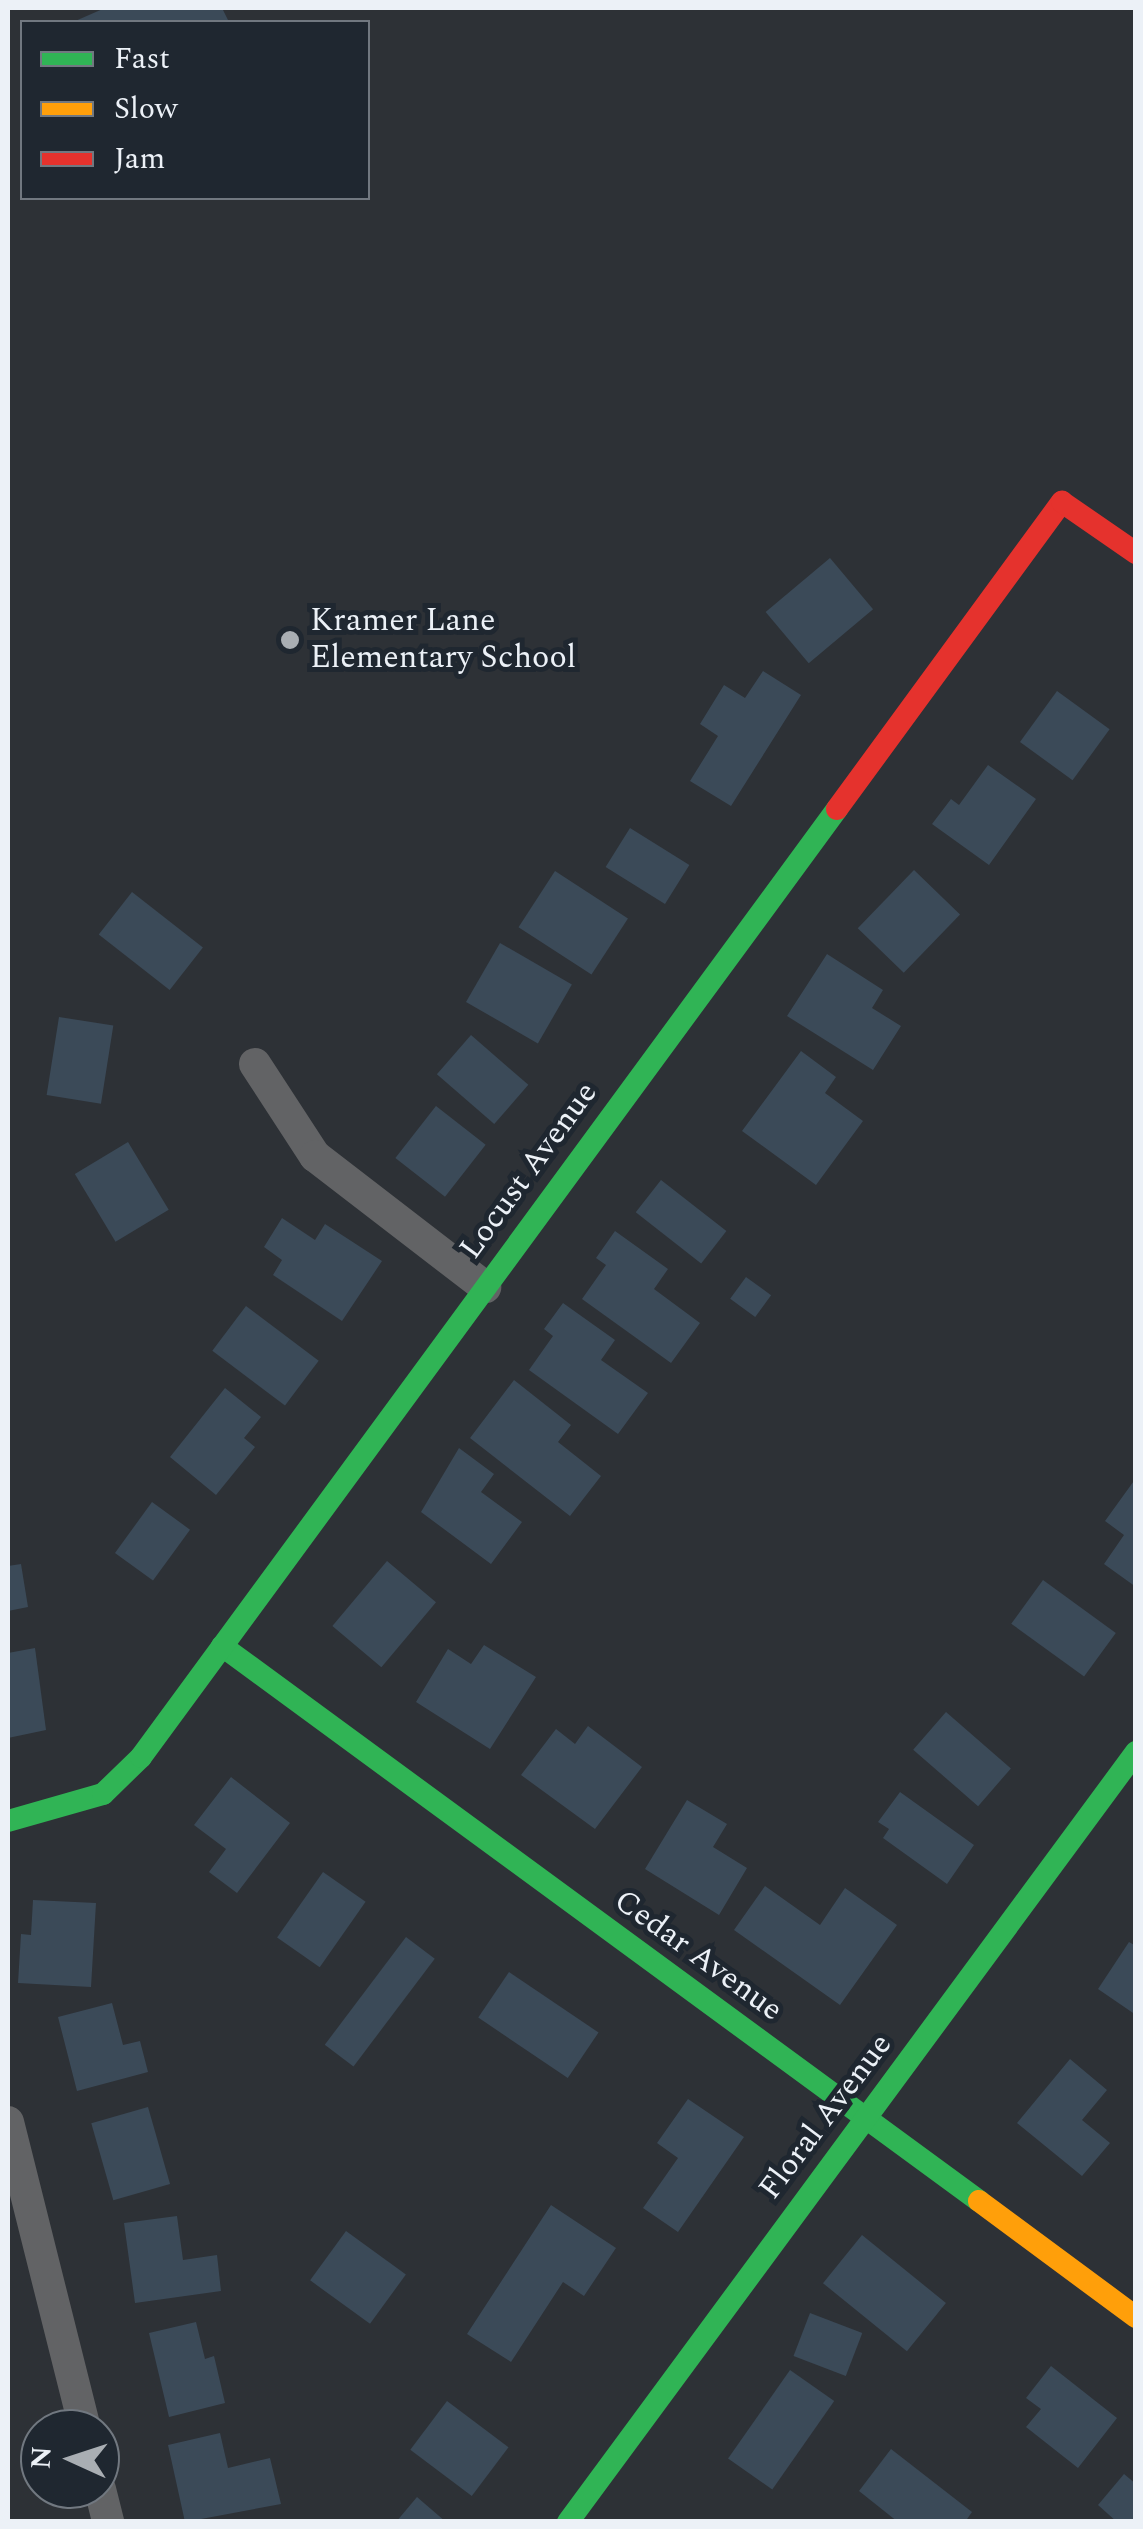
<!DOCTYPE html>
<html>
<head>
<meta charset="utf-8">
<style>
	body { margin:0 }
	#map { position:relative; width:1143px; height:2529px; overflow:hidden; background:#2d3136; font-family:Spectral,serif }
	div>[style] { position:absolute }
	.building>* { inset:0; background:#3b4a58; transform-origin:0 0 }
	.street>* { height:32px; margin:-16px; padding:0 16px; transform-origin:16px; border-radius:16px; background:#626365 }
	.fast>* { height:22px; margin:-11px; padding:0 11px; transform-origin:11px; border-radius:11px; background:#30b455 }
	.slow>* { height:22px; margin:-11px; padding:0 11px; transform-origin:11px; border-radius:11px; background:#ff9f0a }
	.jam>* { height:22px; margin:-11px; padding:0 11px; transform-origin:11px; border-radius:11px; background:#e5322d }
	.dots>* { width:28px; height:28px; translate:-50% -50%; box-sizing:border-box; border:5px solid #1f2730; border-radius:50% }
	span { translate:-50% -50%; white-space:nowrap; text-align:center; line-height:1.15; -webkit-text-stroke:10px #1f2730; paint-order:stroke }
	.poi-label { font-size:32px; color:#ecf1f7 }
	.left { translate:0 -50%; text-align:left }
	.street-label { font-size:32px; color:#ecf1f7 }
	.frame { position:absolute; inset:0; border:10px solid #ecf1f7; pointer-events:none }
	.legend { position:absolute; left:20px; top:20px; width:350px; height:180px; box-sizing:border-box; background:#1f2730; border:2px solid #717880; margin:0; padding:12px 18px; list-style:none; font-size:30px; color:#ecf1f7 }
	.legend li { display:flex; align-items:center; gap:20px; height:50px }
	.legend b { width:50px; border:2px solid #717880 }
	.north { position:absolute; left:20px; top:2409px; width:100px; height:100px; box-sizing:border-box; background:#1f2730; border:2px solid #717880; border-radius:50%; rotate:273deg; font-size:28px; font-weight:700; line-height:40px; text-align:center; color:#ecf1f7 }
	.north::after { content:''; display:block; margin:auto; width:35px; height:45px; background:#a9aeb3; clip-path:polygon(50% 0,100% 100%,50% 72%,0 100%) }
</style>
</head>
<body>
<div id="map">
	<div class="building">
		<div style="clip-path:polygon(105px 8px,222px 8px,229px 22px,73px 22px)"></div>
		<div style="left:830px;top:558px;width:67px;height:84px;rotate:50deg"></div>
		<div style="clip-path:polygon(763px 671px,801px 695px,731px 806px,690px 781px,718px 736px,700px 724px,724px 685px,745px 698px)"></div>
		<div style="left:1057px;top:691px;width:65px;height:63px;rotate:36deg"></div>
		<div style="clip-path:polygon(988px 765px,1036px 799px,989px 865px,932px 824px,951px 799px,959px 805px)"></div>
		<div style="left:630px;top:828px;width:70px;height:46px;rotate:32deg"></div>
		<div style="left:914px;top:870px;width:64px;height:81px;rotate:44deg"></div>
		<div style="left:555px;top:871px;width:87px;height:67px;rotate:33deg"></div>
		<div style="left:132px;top:892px;width:90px;height:54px;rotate:38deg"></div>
		<div style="left:500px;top:943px;width:83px;height:68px;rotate:30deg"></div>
		<div style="clip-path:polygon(827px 954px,883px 990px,872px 1008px,901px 1026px,873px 1070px,787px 1016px)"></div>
		<div style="left:59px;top:1017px;width:55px;height:79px;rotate:9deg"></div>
		<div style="left:471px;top:1035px;width:76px;height:52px;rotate:41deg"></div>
		<div style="clip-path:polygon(801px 1051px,836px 1077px,825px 1093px,863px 1121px,816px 1185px,742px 1131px)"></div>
		<div style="left:436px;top:1106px;width:63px;height:66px;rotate:38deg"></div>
		<div style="left:128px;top:1142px;width:79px;height:62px;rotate:59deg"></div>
		<div style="left:661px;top:1180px;width:83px;height:41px;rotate:38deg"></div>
		<div style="clip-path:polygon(282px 1218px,315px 1240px,325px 1224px,382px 1261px,342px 1321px,273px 1275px,282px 1260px,264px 1247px)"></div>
		<div style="clip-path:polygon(615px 1231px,668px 1269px,654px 1289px,700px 1323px,671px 1363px,582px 1299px,606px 1265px,596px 1258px)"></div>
		<div style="left:746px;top:1277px;width:31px;height:27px;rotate:36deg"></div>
		<div style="clip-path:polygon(563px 1303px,615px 1340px,601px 1360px,648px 1393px,618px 1434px,529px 1370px,553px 1336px,544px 1329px)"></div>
		<div style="left:246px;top:1306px;width:91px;height:56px;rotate:37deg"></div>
		<div style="clip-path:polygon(514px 1380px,571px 1425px,558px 1442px,601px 1476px,570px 1516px,470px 1438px)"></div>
		<div style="clip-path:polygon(225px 1388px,261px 1417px,244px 1438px,255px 1447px,216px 1495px,170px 1457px)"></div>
		<div style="clip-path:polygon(459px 1448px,494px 1474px,481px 1492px,522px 1522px,491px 1564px,421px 1512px)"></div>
		<div style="clip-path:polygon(1136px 1478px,1136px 1587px,1104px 1564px,1124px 1535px,1105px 1521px)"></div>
		<div style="left:152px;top:1502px;width:47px;height:63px;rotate:36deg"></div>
		<div style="left:387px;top:1561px;width:64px;height:85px;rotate:40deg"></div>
		<div style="clip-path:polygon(21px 1564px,28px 1607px,8px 1611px,8px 1566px)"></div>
		<div style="left:1043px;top:1580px;width:90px;height:54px;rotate:36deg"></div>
		<div style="clip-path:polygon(484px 1645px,536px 1677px,490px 1749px,416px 1702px,448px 1649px,471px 1664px)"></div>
		<div style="clip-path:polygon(35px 1648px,46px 1730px,8px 1738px,8px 1653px)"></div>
		<div style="left:946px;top:1712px;width:86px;height:50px;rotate:41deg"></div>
		<div style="clip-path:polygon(588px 1726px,642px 1767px,595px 1829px,521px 1775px,556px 1729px,575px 1744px)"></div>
		<div style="clip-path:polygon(231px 1777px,290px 1823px,237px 1893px,209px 1872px,226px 1849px,194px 1825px)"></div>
		<div style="clip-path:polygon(900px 1792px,974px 1845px,947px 1884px,883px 1838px,889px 1829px,878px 1822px)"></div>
		<div style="clip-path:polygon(687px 1800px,727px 1824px,713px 1847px,747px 1868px,719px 1915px,645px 1869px)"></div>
		<div style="left:323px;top:1872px;width:52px;height:80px;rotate:35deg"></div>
		<div style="clip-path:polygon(765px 1886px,820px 1925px,845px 1888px,897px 1925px,840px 2005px,734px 1930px)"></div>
		<div style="clip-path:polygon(33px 1900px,96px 1903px,91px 1987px,18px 1983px,21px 1934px,31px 1935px)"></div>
		<div style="left:406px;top:1937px;width:36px;height:135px;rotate:37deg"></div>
		<div style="clip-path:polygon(1129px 1942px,1136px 1946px,1136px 2015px,1098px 1989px)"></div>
		<div style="left:509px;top:1972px;width:108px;height:55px;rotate:34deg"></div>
		<div style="clip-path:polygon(112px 2003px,123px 2045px,140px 2041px,148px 2072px,77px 2091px,58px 2017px)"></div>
		<div style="clip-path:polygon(1070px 2059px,1107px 2090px,1082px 2120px,1110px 2143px,1082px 2176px,1017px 2123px)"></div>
		<div style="clip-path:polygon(688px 2099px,744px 2137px,678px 2232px,643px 2208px,678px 2158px,657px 2143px)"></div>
		<div style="left:148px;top:2107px;width:80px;height:59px;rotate:74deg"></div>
		<div style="clip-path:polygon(551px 2205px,616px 2248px,584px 2296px,563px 2282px,511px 2362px,467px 2334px)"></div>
		<div style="clip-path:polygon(177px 2216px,183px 2260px,217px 2255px,221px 2291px,135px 2303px,124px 2223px)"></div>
		<div style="left:346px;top:2231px;width:74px;height:61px;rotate:36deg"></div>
		<div style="left:862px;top:2235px;width:108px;height:62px;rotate:39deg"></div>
		<div style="left:810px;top:2313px;width:56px;height:46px;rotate:21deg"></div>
		<div style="clip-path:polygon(196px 2322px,205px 2359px,214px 2356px,225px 2403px,169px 2417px,149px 2333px)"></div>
		<div style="clip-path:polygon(1051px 2366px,1117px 2418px,1078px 2468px,1026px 2427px,1041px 2409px,1026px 2398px)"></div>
		<div style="left:790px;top:2370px;width:54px;height:108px;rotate:35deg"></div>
		<div style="left:447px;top:2401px;width:77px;height:61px;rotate:37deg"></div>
		<div style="clip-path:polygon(220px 2433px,228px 2468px,270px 2458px,281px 2504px,185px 2522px,168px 2445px)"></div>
		<div style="clip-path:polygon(891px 2449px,972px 2512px,965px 2522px,898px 2522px,859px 2491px)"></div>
		<div style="clip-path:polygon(1124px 2474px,1136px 2484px,1136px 2522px,1117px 2522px,1098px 2505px)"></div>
		<div style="clip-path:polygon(417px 2497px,446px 2522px,396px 2522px)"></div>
	</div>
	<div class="street">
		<div style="left:255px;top:1064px;width:110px;rotate:56.9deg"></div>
		<div style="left:315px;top:1156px;width:215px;rotate:37.6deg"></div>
		<div style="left:8px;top:2122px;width:317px;rotate:75.9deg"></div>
		<div style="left:100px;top:2489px;width:34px;rotate:76deg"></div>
	</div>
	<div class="fast">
		<div style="left:222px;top:1646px;width:939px;rotate:36.25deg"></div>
		<div style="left:8px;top:1821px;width:99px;rotate:-15.9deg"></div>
		<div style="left:103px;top:1794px;width:53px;rotate:-44.2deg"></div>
		<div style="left:141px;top:1757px;width:1176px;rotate:-53.71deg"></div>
		<div style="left:568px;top:2522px;width:957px;rotate:-53.59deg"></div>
	</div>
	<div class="slow">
		<div style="left:979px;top:2201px;width:195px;rotate:36.5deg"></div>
	</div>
	<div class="jam">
		<div style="left:837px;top:809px;width:381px;rotate:-53.8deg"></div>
		<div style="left:1062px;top:502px;width:90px;rotate:34.6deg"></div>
	</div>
	<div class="dots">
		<div style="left:290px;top:640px;background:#a9aeb3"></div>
	</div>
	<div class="poi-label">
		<span class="left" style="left:310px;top:640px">Kramer Lane<br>Elementary School</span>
	</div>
	<div class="street-label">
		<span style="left:529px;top:1171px;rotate:-54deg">Locust Avenue</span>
		<span style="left:698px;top:1956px;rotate:36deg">Cedar Avenue</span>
		<span style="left:826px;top:2117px;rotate:-53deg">Floral Avenue</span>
	</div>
	<div class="frame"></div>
	<ul class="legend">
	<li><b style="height:12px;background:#30b455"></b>Fast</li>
	<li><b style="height:12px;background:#ff9f0a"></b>Slow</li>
	<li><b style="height:12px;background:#e5322d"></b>Jam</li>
	</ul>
	<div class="north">N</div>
</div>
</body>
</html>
